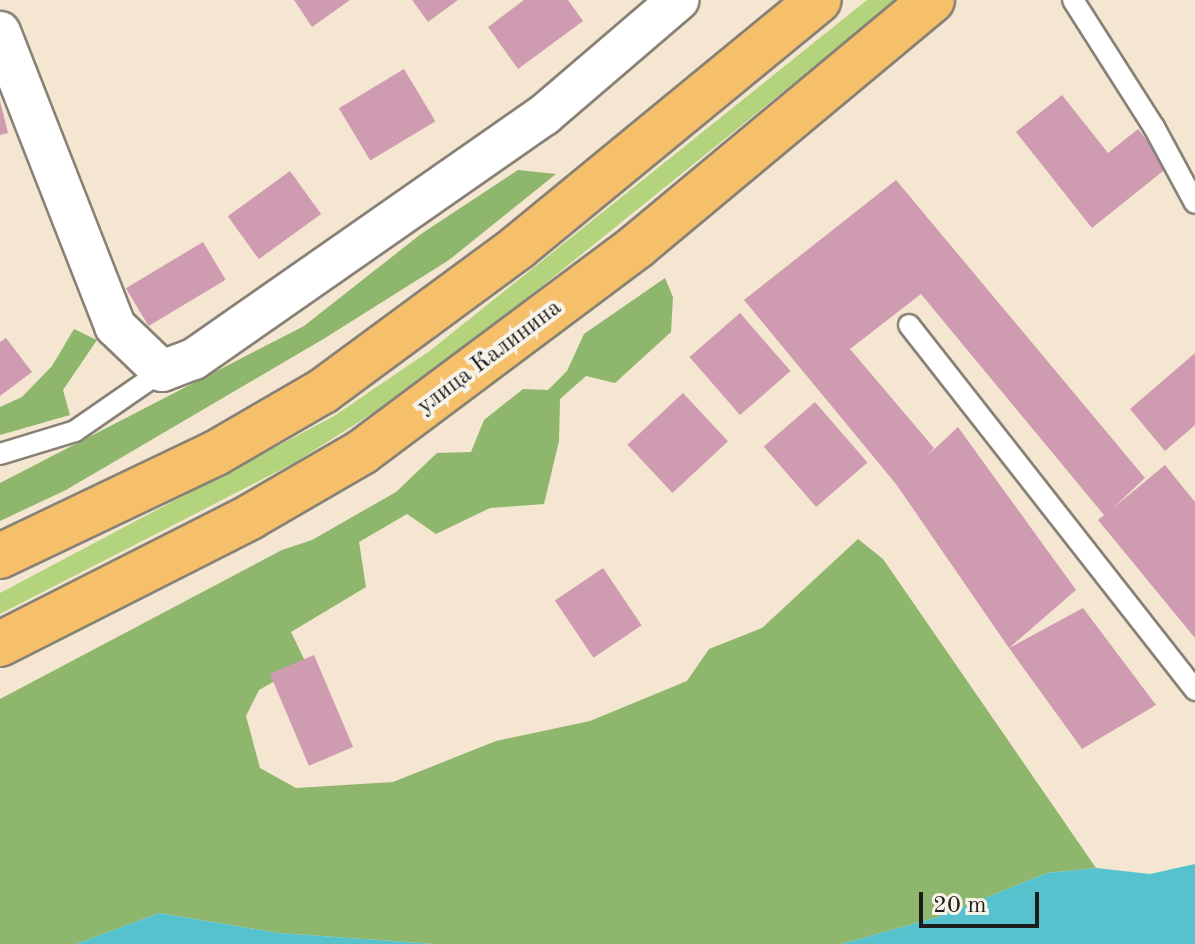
<!DOCTYPE html>
<html>
<head>
<meta charset="utf-8">
<style>
	body { margin:0 }
	#map { position:relative; width:1195px; height:944px; overflow:hidden; background:#f4e6d0; font-family:"Old Standard TT",serif }
	div>[style] { position:absolute }
	.green>* { inset:0; background:#b3d47c }
	.forest>* { inset:0; background:#8eb66c }
	.water>* { inset:0; background:#55c2ce }
	.building>* { inset:0; background:#cf9bb1; transform-origin:0 0 }
	.roads { filter:drop-shadow(2px 0 #888176) drop-shadow(-2px 0 #888176) drop-shadow(0 2px #888176) drop-shadow(0 -2px #888176) }
	.service>* { height:20px; margin:-10px; padding:0 10px; transform-origin:10px; border-radius:10px; background:#fff }
	.minor>* { height:40px; margin:-20px; padding:0 20px; transform-origin:20px; border-radius:20px; background:#fff }
	.primary>* { height:44px; margin:-22px; padding:0 22px; transform-origin:22px; border-radius:22px; background:#f6c06b }
	span { translate:-50% -50%; white-space:nowrap; text-align:center; line-height:1.15; -webkit-text-stroke:8px #f7f3e8; paint-order:stroke }
	.street-label { font-size:24px; color:#1c1c1c }
	.scale { position:absolute; left:919px; top:892px; width:120px; height:36px; box-sizing:border-box; border:4px solid #1c1c1c; border-top:0; padding-left:10px; font-size:24px; line-height:28px; white-space:nowrap; color:#1c1c1c; -webkit-text-stroke:6px #f7f3e8; paint-order:stroke }
</style>
</head>
<body>
<div id="map">
	<div class="green">
		<div style="clip-path:polygon(867px 0,897px 0,427px 379px,294px 463px,0 614px,0 593px,334px 416px,431px 350px)"></div>
	</div>
	<div class="forest">
		<div style="clip-path:polygon(518px 170px,556px 174px,449px 260px,325px 338px,66px 490px,0 521px,0 483px,304px 326px,421px 234px)"></div>
		<div style="clip-path:polygon(665px 278px,673px 297px,671px 332px,615px 383px,586px 376px,560px 399px,559px 441px,544px 504px,490px 508px,436px 534px,407px 514px,359px 542px,366px 587px,291px 632px,306px 663px,259px 690px,246px 716px,260px 768px,296px 788px,393px 782px,496px 741px,590px 721px,687px 681px,709px 649px,762px 628px,858px 539px,883px 559px,1096px 868px,1047px 873px,938px 917px,841px 944px,435px 944px,279px 933px,159px 913px,76px 944px,0 944px,0 699px,282px 550px,312px 540px,396px 492px,437px 453px,471px 452px,484px 420px,523px 389px,548px 390px,567px 371px,584px 334px)"></div>
		<div style="clip-path:polygon(74px 329px,97px 340px,63px 390px,70px 415px,0 435px,0 407px,22px 397px,52px 366px)"></div>
	</div>
	<div class="water">
		<div style="clip-path:polygon(1195px 864px,1195px 944px,841px 944px,938px 917px,1047px 873px,1096px 868px,1150px 874px)"></div>
		<div style="clip-path:polygon(159px 913px,279px 933px,435px 944px,76px 944px)"></div>
	</div>
	<div class="building">
		<div style="clip-path:polygon(294px 0,350px 0,312px 27px)"></div>
		<div style="clip-path:polygon(412px 0,458px 0,428px 22px)"></div>
		<div style="clip-path:polygon(524px 0,568px 0,583px 21px,518px 69px,488px 27px)"></div>
		<div style="left:404px;top:69px;width:61px;height:76px;rotate:59deg"></div>
		<div style="clip-path:polygon(1062px 95px,1108px 153px,1138px 129px,1168px 167px,1092px 228px,1016px 132px)"></div>
		<div style="clip-path:polygon(0 101px,8px 133px,0 135px)"></div>
		<div style="left:290px;top:171px;width:53px;height:77px;rotate:54deg"></div>
		<div style="clip-path:polygon(896px 180px,1145px 478px,1112px 509px,1165px 465px,1195px 502px,1195px 638px,1098px 520px,1104px 515px,921px 294px,850px 349px,934px 448px,927px 456px,958px 427px,1076px 590px,1009px 648px,1083px 608px,1156px 705px,1082px 749px,1009px 648px,896px 484px,744px 300px)"></div>
		<div style="left:203px;top:242px;width:44px;height:90px;rotate:59deg"></div>
		<div style="left:740px;top:313px;width:77px;height:67px;rotate:49deg"></div>
		<div style="clip-path:polygon(6px 338px,32px 372px,0 396px,0 342px)"></div>
		<div style="clip-path:polygon(1195px 353px,1195px 425px,1165px 451px,1130px 409px)"></div>
		<div style="left:683px;top:393px;width:66px;height:76px;rotate:47deg"></div>
		<div style="left:815px;top:402px;width:80px;height:68px;rotate:49deg"></div>
		<div style="left:603px;top:568px;width:69px;height:58px;rotate:56deg"></div>
		<div style="left:314px;top:655px;width:100px;height:48px;rotate:67deg"></div>
	</div>
	<div class="roads">
		<div class="service">
			<div style="left:1073px;top:0;width:151px;rotate:57.5deg"></div>
			<div style="left:1154px;top:127px;width:86px;rotate:61.7deg"></div>
			<div style="left:909px;top:325px;width:464px;rotate:51.9deg"></div>
			<div style="left:0;top:454px;width:78px;rotate:-17deg"></div>
			<div style="left:75px;top:431px;width:106px;rotate:-34.6deg"></div>
		</div>
		<div class="minor">
			<div style="left:0;top:32px;width:316px;rotate:68.6deg"></div>
			<div style="left:115px;top:326px;width:65px;rotate:43.8deg"></div>
			<div style="left:162px;top:371px;width:34px;rotate:-21deg"></div>
			<div style="left:194px;top:359px;width:427px;rotate:-34.9deg"></div>
			<div style="left:544px;top:115px;width:177px;rotate:-40.6deg"></div>
		</div>
		<div class="primary">
			<div style="left:0;top:556px;width:239px;rotate:-25.5deg"></div>
			<div style="left:216px;top:453px;width:124px;rotate:-30.1deg"></div>
			<div style="left:323px;top:391px;width:242px;rotate:-36.4deg"></div>
			<div style="left:518px;top:247px;width:389px;rotate:-39.4deg"></div>
			<div style="left:0;top:644px;width:280px;rotate:-26.9deg"></div>
			<div style="left:250px;top:517px;width:129px;rotate:-30.1deg"></div>
			<div style="left:362px;top:452px;width:344px;rotate:-36.8deg"></div>
			<div style="left:637px;top:246px;width:384px;rotate:-39.8deg"></div>
		</div>
	</div>
	<div class="street-label">
		<span style="left:490px;top:358px;rotate:-37deg">улица Калинина</span>
	</div>
	<div class="scale">20 m</div>
</div>
</body>
</html>
